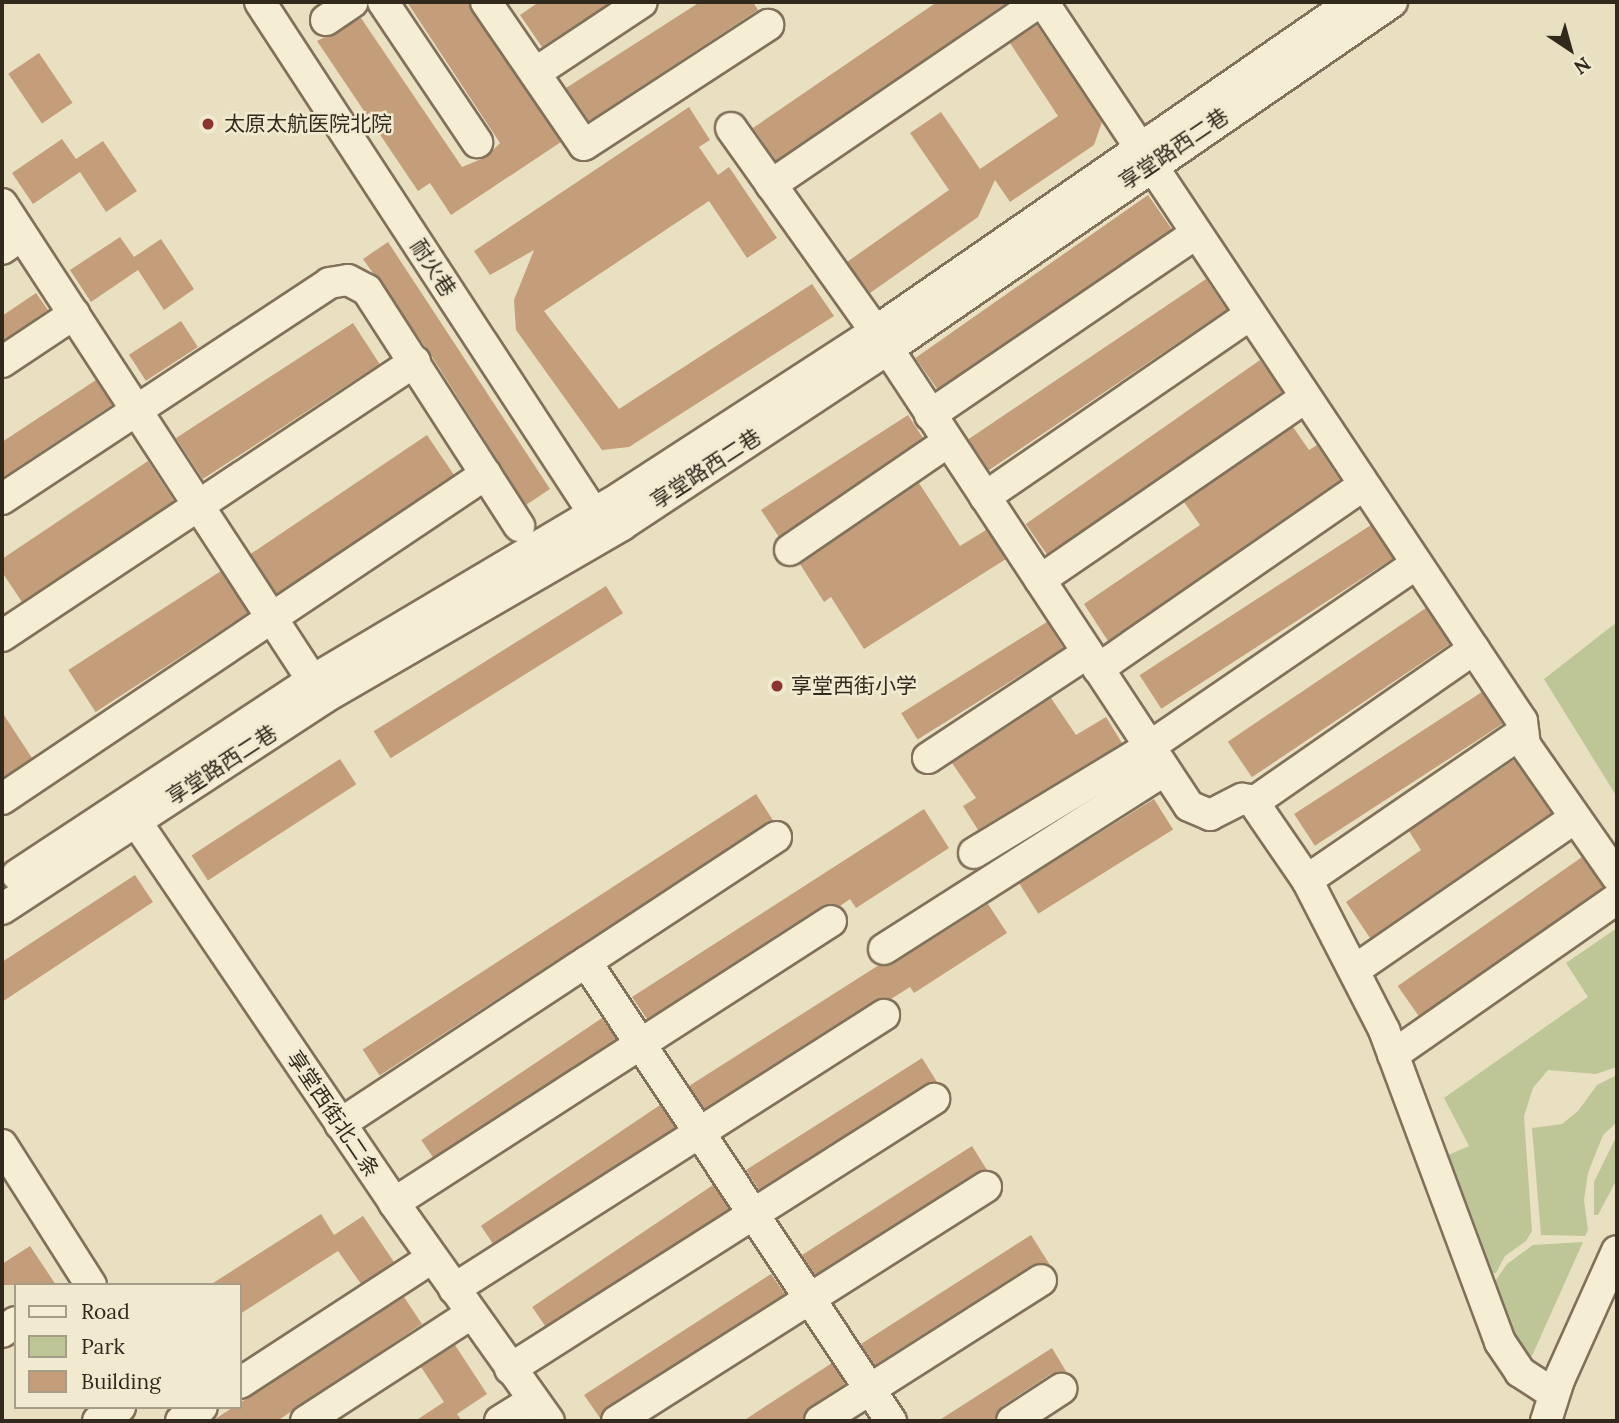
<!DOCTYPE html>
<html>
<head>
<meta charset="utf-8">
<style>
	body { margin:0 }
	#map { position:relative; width:1619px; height:1423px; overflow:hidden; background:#e9e0c1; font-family:Lora,"Noto Sans SC",serif }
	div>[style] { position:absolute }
	.green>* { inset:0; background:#bec697 }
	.building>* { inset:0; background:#c49d7a; transform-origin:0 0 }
	.roads { filter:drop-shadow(2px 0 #81715a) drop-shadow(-2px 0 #81715a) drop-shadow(0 2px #81715a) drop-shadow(0 -2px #81715a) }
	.minor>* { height:30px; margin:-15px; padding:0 15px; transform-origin:15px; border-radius:15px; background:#f5edd4 }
	.dots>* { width:19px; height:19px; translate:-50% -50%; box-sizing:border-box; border:4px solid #f2ead0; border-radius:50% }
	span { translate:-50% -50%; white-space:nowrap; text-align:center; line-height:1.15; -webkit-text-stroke:5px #f2ead0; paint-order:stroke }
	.poi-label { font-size:21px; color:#32291d }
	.left { translate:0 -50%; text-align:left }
	.street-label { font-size:21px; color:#32291d }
	.frame { position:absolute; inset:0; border:4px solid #32291d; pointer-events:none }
	.legend { position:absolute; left:14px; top:1283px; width:228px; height:126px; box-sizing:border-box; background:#f2ead0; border:2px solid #a59d88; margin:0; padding:9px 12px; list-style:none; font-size:21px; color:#32291d }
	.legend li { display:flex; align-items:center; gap:14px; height:35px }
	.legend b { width:35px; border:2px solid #a59d88 }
	.north { position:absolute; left:1535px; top:14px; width:70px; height:70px; -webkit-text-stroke:5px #f2ead0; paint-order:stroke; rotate:144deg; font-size:19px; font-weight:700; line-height:28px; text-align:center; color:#32291d }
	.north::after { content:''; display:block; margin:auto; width:24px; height:32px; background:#32291d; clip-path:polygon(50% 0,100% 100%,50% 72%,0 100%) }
</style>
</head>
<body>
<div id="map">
	<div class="green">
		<div style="clip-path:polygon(1617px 622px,1617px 797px,1544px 679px)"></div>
		<div style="clip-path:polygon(1617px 928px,1617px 1067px,1596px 1074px,1548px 1070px,1533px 1088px,1524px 1116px,1532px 1231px,1526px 1241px,1505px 1256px,1496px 1273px,1489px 1273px,1448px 1155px,1469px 1146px,1444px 1098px,1588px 997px,1566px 963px)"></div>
		<div style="clip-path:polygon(1617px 1075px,1617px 1122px,1603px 1135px,1588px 1173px,1584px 1200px,1588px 1230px,1585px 1236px,1541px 1235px,1532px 1128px,1562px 1124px,1578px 1111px,1597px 1085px)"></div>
		<div style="clip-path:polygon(1617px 1135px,1617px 1179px,1598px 1215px,1594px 1215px,1594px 1182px)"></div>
		<div style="clip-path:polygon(1583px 1242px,1532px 1356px,1527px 1356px,1516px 1343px,1494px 1283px,1507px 1264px,1533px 1245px)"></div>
	</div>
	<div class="building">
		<div style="clip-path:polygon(407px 2px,469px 2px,561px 142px,451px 215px,430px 183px,418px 191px,317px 41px,361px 18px,462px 167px,486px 157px,500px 143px)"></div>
		<div style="clip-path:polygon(539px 2px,611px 2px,542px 47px,520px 15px)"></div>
		<div style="clip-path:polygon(700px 2px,753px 2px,758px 10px,589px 121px,566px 88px)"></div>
		<div style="clip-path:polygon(937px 2px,1008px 2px,776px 161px,753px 128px)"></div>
		<div style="clip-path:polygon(1037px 25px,1102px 122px,1094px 145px,1010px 202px,995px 180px,978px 217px,870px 293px,847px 262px,949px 190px,910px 133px,941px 112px,980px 169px,1058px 116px,1010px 43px)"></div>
		<div style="left:39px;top:53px;width:60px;height:37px;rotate:56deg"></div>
		<div style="clip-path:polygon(689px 107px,710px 140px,699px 147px,718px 175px,729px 167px,777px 238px,747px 258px,709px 201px,544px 311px,619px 409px,812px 284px,834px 316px,629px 447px,602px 450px,516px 330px,514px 300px,534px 250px,490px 275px,474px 251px)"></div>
		<div style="clip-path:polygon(62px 139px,76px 159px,103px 141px,137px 191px,106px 212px,80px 172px,33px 204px,12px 173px)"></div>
		<div style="left:1148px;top:195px;width:42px;height:284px;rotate:55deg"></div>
		<div style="clip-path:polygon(120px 237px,134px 257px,161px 239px,194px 289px,164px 310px,138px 270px,91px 302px,70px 270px)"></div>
		<div style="clip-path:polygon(388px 242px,550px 489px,526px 505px,429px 352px,363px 259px)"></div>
		<div style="left:1206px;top:279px;width:37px;height:287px;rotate:56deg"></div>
		<div style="clip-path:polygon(36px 293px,48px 310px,2px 341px,2px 316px)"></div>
		<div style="left:181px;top:321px;width:31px;height:62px;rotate:57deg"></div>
		<div style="left:353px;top:323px;width:49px;height:211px;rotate:57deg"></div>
		<div style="left:1260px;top:360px;width:39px;height:286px;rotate:55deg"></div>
		<div style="clip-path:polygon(96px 380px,112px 405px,2px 478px,2px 442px)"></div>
		<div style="clip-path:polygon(908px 415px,923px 438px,779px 537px,761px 510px)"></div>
		<div style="clip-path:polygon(1293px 427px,1309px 450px,1317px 445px,1340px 480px,1108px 641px,1084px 604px,1200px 525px,1184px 502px)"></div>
		<div style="left:427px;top:435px;width:48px;height:213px;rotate:56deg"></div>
		<div style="clip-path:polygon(148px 461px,174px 501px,22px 602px,2px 572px,2px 559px)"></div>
		<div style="clip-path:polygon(919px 483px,960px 546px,986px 530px,1006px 559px,864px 649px,831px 597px,824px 602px,800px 564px)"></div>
		<div style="left:1371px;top:525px;width:40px;height:276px;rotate:57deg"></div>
		<div style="left:221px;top:571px;width:50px;height:182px;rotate:57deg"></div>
		<div style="left:606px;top:586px;width:32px;height:274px;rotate:58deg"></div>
		<div style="left:1426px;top:608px;width:43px;height:239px;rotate:56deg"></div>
		<div style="left:1047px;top:622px;width:31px;height:172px;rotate:58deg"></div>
		<div style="left:1482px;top:692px;width:38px;height:224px;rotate:57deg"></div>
		<div style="clip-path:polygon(1051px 698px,1076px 735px,1106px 717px,1122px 743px,978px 830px,963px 806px,976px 798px,952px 763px)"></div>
		<div style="clip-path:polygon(2px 712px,32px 758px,2px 778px)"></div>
		<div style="left:340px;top:759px;width:30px;height:177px;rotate:57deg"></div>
		<div style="clip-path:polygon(1514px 760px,1551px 813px,1370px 938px,1346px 902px,1421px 850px,1409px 831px)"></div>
		<div style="left:756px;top:794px;width:31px;height:469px;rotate:57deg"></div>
		<div style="left:1154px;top:799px;width:36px;height:159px;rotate:58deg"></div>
		<div style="clip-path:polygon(924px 809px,949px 848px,856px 908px,850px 899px,840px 906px,822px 906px,647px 1019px,632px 997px)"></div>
		<div style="left:1582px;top:857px;width:37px;height:225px;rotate:55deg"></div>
		<div style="clip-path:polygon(135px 875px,153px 902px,2px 1002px,2px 962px)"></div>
		<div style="clip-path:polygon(988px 904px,1007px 933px,914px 993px,910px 987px,891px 999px,875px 1000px,704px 1109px,689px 1086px,879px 965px,893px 964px)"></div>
		<div style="left:602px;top:1018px;width:25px;height:218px;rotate:56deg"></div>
		<div style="clip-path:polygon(922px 1058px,937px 1082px,925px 1084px,759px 1190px,746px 1170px)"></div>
		<div style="left:660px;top:1105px;width:27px;height:216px;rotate:56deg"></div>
		<div style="clip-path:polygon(972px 1146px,987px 1170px,977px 1172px,815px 1275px,802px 1255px)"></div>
		<div style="left:713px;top:1185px;width:29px;height:218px;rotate:56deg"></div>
		<div style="clip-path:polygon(321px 1214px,334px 1235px,363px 1216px,394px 1262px,361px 1284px,338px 1251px,240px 1314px,240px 1285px,210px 1285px)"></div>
		<div style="clip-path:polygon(1031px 1235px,1050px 1265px,1032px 1265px,875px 1365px,861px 1344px)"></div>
		<div style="clip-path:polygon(30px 1246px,56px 1285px,2px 1285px,2px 1264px)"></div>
		<div style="clip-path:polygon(771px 1274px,785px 1294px,608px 1406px,600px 1418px,584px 1395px)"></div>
		<div style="clip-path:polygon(404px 1297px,422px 1324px,277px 1421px,212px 1421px)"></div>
		<div style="clip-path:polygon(455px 1345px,487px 1394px,457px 1414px,462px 1421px,415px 1421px,444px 1402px,421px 1367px)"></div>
		<div style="clip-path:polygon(1052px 1348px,1067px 1373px,1051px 1374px,1002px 1406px,994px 1421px,938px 1421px)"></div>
		<div style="clip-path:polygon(832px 1363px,845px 1384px,810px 1407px,803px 1421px,743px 1421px)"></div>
	</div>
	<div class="roads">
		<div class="minor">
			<div style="left:260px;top:2px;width:629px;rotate:56.87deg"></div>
			<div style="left:383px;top:2px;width:169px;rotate:56.1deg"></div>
			<div style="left:486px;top:2px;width:173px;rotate:55.6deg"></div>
			<div style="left:584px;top:145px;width:220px;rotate:-33.1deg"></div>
			<div style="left:1043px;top:2px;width:864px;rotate:56.33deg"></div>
			<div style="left:1522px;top:721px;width:24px;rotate:83deg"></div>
			<div style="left:1525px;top:745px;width:161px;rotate:55.1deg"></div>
			<div style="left:326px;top:20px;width:32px;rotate:-34deg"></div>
			<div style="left:535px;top:73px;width:128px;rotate:-33.6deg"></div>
			<div style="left:731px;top:128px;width:271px;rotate:54.6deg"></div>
			<div style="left:888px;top:349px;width:547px;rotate:56.63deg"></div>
			<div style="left:1189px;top:806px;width:23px;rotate:23deg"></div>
			<div style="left:1210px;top:815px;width:36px;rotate:-27deg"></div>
			<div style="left:1242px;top:799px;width:10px;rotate:6deg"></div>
			<div style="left:1252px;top:800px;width:97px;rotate:55.5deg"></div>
			<div style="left:1307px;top:880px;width:169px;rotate:62.8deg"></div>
			<div style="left:1384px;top:1030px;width:333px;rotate:69.6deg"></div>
			<div style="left:1500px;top:1342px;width:36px;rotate:56deg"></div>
			<div style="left:1520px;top:1372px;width:40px;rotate:32.9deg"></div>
			<div style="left:771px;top:185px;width:325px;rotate:-34.3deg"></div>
			<div style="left:2px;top:204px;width:586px;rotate:56.91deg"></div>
			<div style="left:2px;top:249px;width:24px;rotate:-35deg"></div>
			<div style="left:2px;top:362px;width:87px;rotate:-33.7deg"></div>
			<div style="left:930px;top:415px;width:321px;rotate:-34.3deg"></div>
			<div style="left:985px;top:497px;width:321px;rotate:-34.5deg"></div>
			<div style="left:2px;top:499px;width:392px;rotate:-33.4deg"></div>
			<div style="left:329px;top:283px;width:19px;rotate:-9deg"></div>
			<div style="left:348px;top:280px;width:21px;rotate:28deg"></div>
			<div style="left:367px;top:290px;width:281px;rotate:57.2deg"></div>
			<div style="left:790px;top:550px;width:191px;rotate:-34.4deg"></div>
			<div style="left:1040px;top:580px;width:321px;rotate:-34.5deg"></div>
			<div style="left:2px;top:636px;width:496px;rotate:-33.6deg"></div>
			<div style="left:1098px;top:669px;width:323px;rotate:-34.7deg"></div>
			<div style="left:928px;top:758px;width:191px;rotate:-33.4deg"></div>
			<div style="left:2px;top:799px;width:583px;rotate:-33.88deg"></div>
			<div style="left:1254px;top:802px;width:268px;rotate:-34.8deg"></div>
			<div style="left:125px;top:805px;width:480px;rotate:55.9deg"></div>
			<div style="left:394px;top:1203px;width:267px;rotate:54.6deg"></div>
			<div style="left:974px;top:853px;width:205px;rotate:-31.2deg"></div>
			<div style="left:1149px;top:747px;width:324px;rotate:-34.4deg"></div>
			<div style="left:17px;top:875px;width:354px;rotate:-33.4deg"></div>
			<div style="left:313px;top:680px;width:345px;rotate:-30.7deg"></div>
			<div style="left:610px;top:504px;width:317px;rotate:-33deg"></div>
			<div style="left:876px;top:331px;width:579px;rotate:-34.65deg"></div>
			<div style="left:1307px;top:880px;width:262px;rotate:-34.4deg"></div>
			<div style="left:2px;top:909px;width:385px;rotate:-33.2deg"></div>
			<div style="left:324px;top:698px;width:345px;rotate:-30.1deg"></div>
			<div style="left:622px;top:525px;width:319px;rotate:-33.5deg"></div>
			<div style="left:888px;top:349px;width:612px;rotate:-34.55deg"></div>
			<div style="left:884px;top:949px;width:333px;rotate:-32.5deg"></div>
			<div style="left:586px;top:962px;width:551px;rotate:56.4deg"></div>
			<div style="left:1356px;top:969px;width:266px;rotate:-34.6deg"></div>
			<div style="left:1393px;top:1055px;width:273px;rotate:-34.9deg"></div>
			<div style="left:340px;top:1124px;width:522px;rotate:-33.36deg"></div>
			<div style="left:2px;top:1145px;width:166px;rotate:57.6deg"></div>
			<div style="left:394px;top:1203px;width:520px;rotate:-32.83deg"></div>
			<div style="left:454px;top:1289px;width:510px;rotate:-32.51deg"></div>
			<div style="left:2px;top:1332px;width:17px;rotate:-36deg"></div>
			<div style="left:510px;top:1369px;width:503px;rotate:-32.49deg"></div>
			<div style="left:240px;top:1383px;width:229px;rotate:-33.1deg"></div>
			<div style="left:98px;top:1421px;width:26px;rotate:-32deg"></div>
			<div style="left:181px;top:1421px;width:25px;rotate:-34deg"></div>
			<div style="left:306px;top:1421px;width:197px;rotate:-33deg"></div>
			<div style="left:500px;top:1421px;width:38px;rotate:-32deg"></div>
			<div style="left:617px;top:1421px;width:437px;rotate:-32.4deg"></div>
			<div style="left:820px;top:1421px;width:262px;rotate:-32.5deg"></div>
			<div style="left:1012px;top:1421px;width:59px;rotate:-33.1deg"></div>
			<div style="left:1546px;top:1421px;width:43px;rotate:-72.4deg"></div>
			<div style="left:1559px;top:1380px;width:141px;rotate:-65.8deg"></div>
		</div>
	</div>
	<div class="dots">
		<div style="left:208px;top:124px;background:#8b3430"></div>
		<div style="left:777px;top:686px;background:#8b3430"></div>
	</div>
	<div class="poi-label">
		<span class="left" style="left:224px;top:124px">太原太航医院北院</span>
		<span class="left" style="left:791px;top:686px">享堂西街小学</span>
	</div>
	<div class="street-label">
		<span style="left:1174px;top:149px;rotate:-34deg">享堂路西二巷</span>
		<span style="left:433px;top:268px;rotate:57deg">耐火巷</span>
		<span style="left:706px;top:469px;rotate:-33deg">享堂路西二巷</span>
		<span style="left:222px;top:765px;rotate:-33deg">享堂路西二巷</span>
		<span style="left:333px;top:1114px;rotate:56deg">享堂西街北二条</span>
	</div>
	<div class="frame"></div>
	<ul class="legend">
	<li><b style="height:9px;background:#f5edd4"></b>Road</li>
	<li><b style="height:19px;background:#bec697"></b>Park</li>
	<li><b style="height:19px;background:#c49d7a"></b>Building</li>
	</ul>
	<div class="north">N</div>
</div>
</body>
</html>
